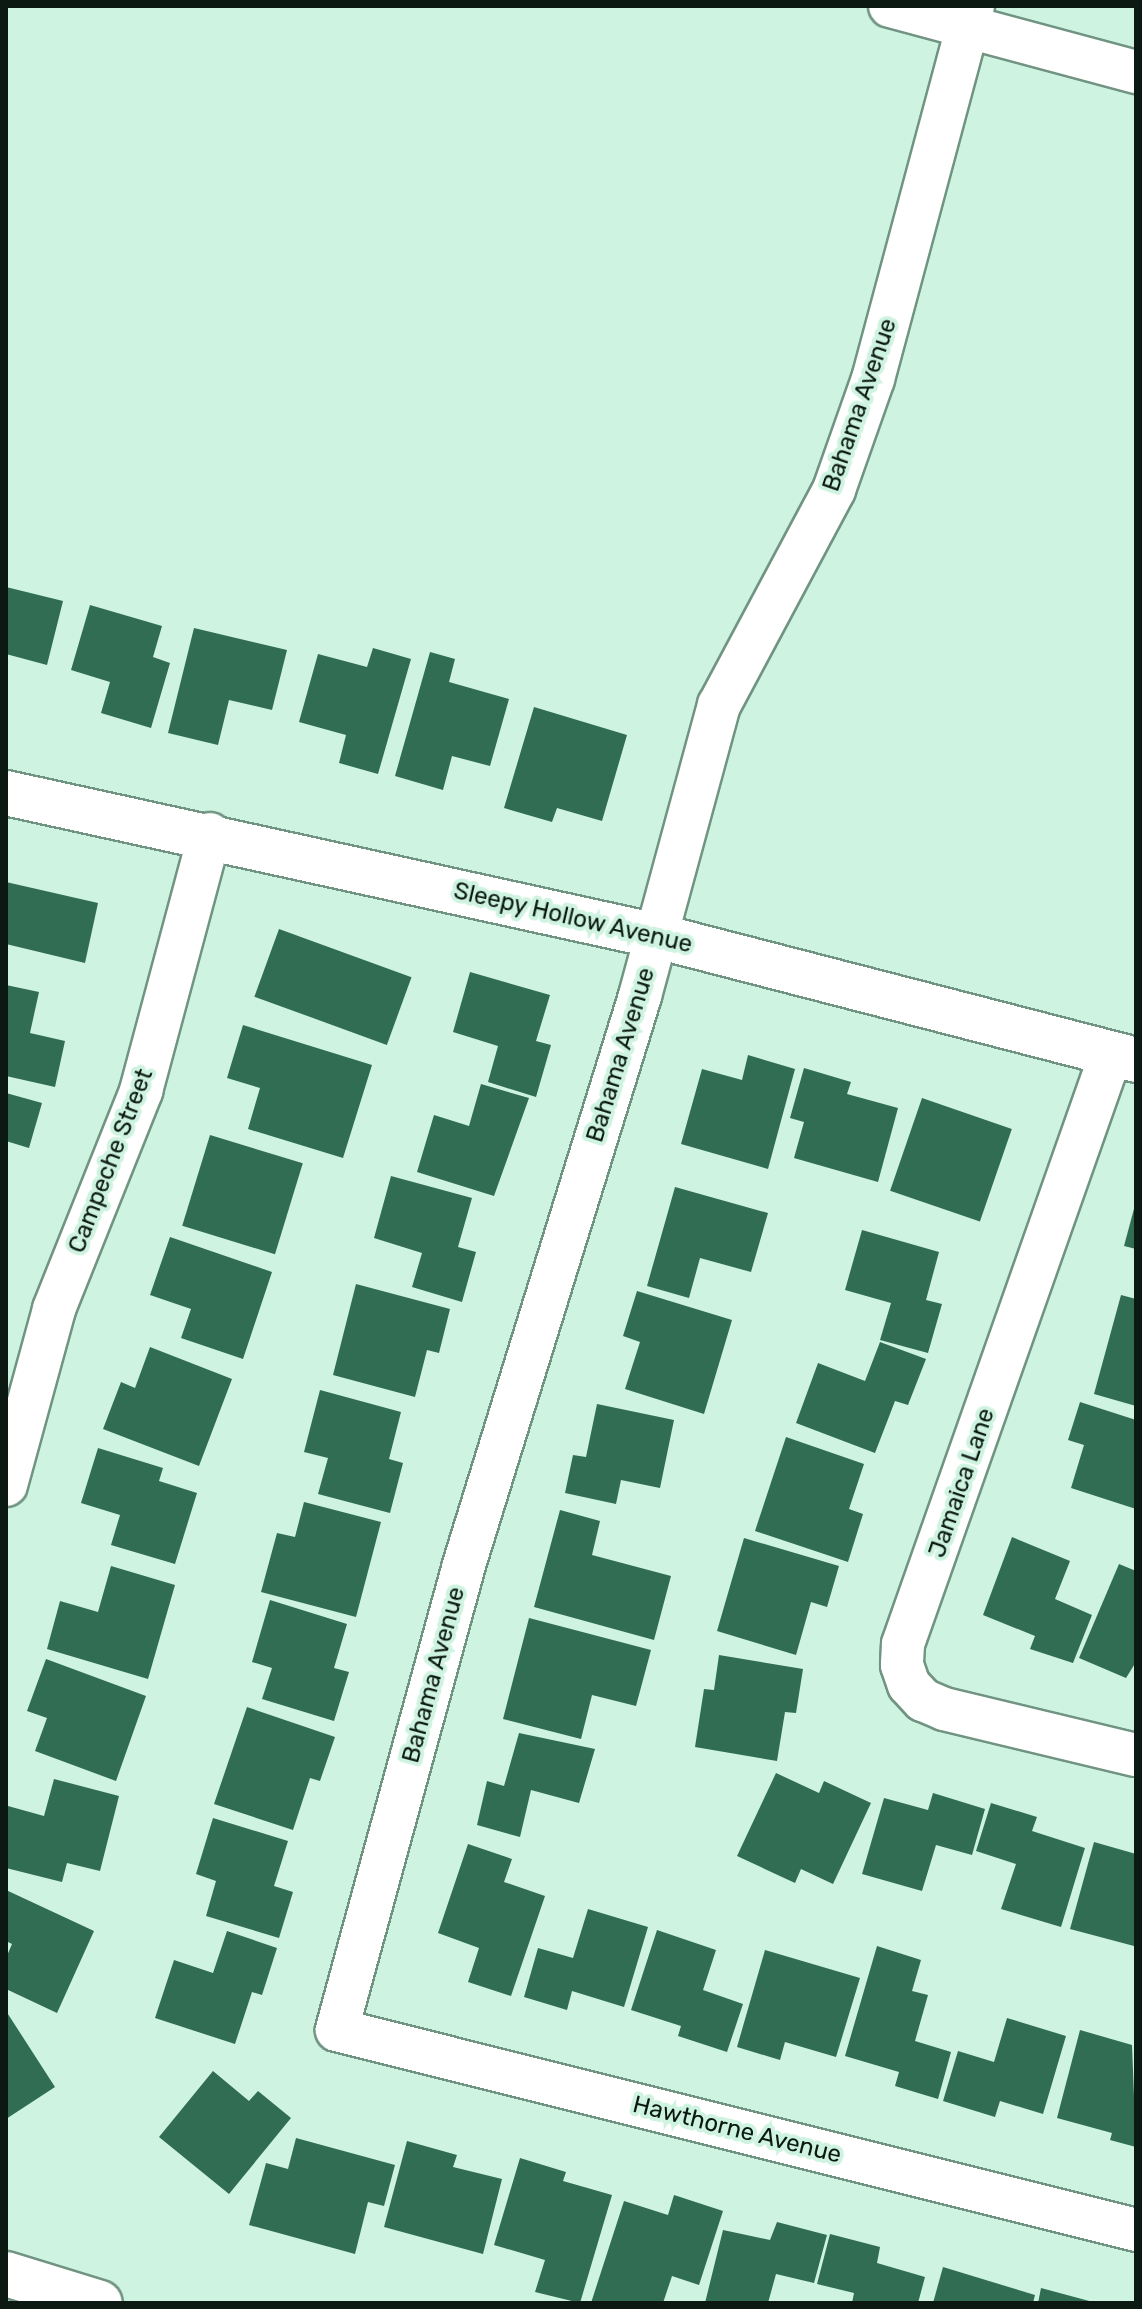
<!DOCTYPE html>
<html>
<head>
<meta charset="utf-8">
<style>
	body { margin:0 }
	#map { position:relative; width:1142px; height:2309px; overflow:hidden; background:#cef3e0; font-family:Rubik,sans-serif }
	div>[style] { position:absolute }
	.building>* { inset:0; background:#306d53; transform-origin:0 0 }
	.roads { filter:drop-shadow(2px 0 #719482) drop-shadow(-2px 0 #719482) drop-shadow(0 2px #719482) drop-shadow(0 -2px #719482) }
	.minor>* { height:42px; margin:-21px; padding:0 21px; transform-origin:21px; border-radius:21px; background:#fff }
	.tertiary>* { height:44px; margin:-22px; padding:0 22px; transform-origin:22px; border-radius:22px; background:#fff }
	.motorway>* { height:44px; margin:-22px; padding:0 22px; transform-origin:22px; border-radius:22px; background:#fff }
	span { translate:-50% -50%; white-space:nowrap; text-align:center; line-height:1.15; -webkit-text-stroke:8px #cef3e0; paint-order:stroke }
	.street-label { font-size:24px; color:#0b1912 }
	.frame { position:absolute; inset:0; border:8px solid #0b1912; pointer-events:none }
</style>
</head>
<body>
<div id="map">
	<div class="building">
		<div style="clip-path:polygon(6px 587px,63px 601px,47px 665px,6px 654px)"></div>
		<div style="clip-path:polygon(90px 605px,162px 626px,153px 657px,170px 663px,151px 728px,101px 713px,110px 682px,71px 670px)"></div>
		<div style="clip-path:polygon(194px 628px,287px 650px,272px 710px,229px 700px,218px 745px,168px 733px)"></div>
		<div style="clip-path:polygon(373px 648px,411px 659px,378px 774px,339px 763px,346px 735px,299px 722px,318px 654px,367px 667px)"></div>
		<div style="clip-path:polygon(430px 652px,455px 659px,449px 682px,509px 699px,490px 766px,452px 756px,443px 790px,395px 776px)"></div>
		<div style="clip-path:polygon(534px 707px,627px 735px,602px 821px,557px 808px,552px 822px,504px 808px)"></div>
		<div style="clip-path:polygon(6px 882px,98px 903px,85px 963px,6px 944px)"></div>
		<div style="left:279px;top:929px;width:141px;height:72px;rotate:20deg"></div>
		<div style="clip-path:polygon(470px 972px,550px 995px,536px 1041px,551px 1045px,536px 1097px,488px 1082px,498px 1046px,453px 1032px)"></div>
		<div style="clip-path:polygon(6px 985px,39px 992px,30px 1033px,65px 1041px,55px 1087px,6px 1076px)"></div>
		<div style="clip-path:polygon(243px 1025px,372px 1065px,343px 1158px,248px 1129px,260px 1088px,227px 1078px)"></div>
		<div style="clip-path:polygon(748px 1055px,795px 1069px,768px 1169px,681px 1144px,702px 1069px,742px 1080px)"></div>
		<div style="clip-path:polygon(804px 1068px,851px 1082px,847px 1094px,898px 1108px,878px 1182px,794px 1158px,804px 1122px,790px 1118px)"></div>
		<div style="clip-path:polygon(481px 1084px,529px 1098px,494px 1196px,417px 1172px,434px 1115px,469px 1126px)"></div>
		<div style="clip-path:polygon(6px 1093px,42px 1103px,29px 1148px,6px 1141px)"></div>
		<div style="left:922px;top:1098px;width:95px;height:98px;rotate:19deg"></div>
		<div style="left:210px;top:1135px;width:97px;height:95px;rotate:17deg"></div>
		<div style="clip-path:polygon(391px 1176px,472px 1198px,458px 1247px,476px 1252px,462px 1302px,412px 1287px,422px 1253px,374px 1238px)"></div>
		<div style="clip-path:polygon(675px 1187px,768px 1213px,751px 1272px,700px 1258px,689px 1298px,647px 1286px)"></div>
		<div style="clip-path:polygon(1135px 1205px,1136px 1205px,1136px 1249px,1124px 1246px)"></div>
		<div style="clip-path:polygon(862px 1230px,939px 1252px,926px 1300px,942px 1304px,928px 1353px,880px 1340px,891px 1303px,845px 1290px)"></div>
		<div style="clip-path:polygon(170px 1237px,272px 1272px,243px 1359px,181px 1338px,191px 1309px,150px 1295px)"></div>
		<div style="clip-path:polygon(356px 1284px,450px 1309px,439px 1353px,427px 1350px,415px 1397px,333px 1375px)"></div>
		<div style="clip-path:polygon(637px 1291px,732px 1320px,704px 1414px,625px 1389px,640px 1342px,623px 1336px)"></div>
		<div style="clip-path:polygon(1121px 1295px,1136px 1299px,1136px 1406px,1094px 1394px)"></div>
		<div style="clip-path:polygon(880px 1342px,926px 1359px,908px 1405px,895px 1401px,875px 1453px,796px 1423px,818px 1363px,865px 1381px)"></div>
		<div style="clip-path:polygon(150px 1347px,232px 1379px,199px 1466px,103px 1429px,121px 1382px,135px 1388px)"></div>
		<div style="clip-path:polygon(320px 1390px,401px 1412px,389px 1459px,403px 1463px,390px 1513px,318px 1494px,328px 1458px,304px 1452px)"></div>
		<div style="clip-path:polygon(1080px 1402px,1136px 1420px,1136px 1509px,1071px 1488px,1084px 1445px,1068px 1440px)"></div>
		<div style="clip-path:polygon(597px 1404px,674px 1420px,660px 1488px,621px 1480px,616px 1504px,565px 1493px,573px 1455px,586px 1457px)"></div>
		<div style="clip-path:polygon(786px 1437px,864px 1464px,849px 1509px,863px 1514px,848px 1562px,755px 1531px)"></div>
		<div style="clip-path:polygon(98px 1448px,163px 1468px,159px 1481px,197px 1493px,175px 1564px,111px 1545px,120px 1515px,81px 1503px)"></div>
		<div style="clip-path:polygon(304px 1502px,381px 1522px,356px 1617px,261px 1592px,277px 1533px,295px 1537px)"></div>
		<div style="clip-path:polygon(560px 1510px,600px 1521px,592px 1555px,671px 1576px,654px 1640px,534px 1607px)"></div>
		<div style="clip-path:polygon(1012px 1537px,1070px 1561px,1055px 1599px,1092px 1615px,1073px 1663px,1030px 1649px,1035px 1636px,983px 1615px)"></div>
		<div style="clip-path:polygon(744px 1538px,839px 1566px,827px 1607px,811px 1602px,796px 1655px,717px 1631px)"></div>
		<div style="clip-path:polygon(1119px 1564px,1136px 1571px,1136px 1662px,1126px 1678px,1079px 1658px)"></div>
		<div style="clip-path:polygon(111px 1566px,175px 1585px,148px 1679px,47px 1649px,60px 1601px,98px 1612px)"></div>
		<div style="clip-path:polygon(270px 1600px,347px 1624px,334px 1668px,349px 1672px,334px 1721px,262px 1699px,272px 1668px,252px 1662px)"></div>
		<div style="clip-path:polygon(529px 1618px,651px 1650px,636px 1706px,592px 1695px,581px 1739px,503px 1719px)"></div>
		<div style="clip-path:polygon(719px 1655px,803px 1669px,796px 1713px,785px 1712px,777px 1761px,695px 1747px,704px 1689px,714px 1690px)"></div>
		<div style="clip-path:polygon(46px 1659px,146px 1696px,116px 1781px,35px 1751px,47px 1718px,27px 1711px)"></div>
		<div style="clip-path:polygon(247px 1707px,335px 1737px,320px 1781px,310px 1778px,293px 1830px,214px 1804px)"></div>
		<div style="clip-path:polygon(519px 1733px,595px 1749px,579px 1803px,531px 1790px,520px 1837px,477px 1825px,487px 1781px,504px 1786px)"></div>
		<div style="clip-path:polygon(776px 1773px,819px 1793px,824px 1781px,871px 1803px,833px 1884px,801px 1869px,795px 1883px,737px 1856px)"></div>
		<div style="clip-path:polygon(54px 1779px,119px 1796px,100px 1871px,67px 1863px,62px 1882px,6px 1868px,8px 1806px,44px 1816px)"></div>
		<div style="clip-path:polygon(933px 1793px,985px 1809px,972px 1855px,936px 1845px,922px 1891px,862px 1874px,884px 1798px,928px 1810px)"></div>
		<div style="clip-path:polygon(991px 1803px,1037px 1817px,1032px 1831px,1085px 1848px,1061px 1927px,1001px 1909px,1016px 1864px,976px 1851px)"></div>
		<div style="clip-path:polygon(213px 1818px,288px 1841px,274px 1886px,293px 1892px,279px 1938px,206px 1916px,216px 1881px,196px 1874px)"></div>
		<div style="clip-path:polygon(1094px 1842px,1136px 1854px,1134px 1946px,1070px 1929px)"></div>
		<div style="clip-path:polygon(468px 1844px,512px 1859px,504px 1882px,545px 1896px,511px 1996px,468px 1982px,479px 1948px,438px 1933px)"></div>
		<div style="clip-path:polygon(6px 1890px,94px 1931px,57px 2013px,6px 1989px,6px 1958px,12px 1944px,6px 1941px)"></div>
		<div style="clip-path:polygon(588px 1909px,648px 1927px,624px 2007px,572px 1991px,567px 2010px,524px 1997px,538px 1948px,573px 1958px)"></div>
		<div style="clip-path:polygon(657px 1930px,716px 1950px,703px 1990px,743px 2004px,727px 2052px,678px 2036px,681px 2026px,631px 2010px)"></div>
		<div style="clip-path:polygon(227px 1931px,277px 1948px,262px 1995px,252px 1992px,235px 2044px,155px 2018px,174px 1960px,213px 1973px)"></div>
		<div style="clip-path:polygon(877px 1946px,921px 1960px,912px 1991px,928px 1995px,915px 2041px,951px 2052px,938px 2099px,895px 2086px,899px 2072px,845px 2056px)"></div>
		<div style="clip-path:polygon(765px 1950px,860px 1978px,836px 2057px,785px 2042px,780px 2060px,737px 2047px)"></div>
		<div style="clip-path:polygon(6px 2011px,55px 2087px,6px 2119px)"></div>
		<div style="clip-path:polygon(1007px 2018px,1066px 2036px,1043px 2114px,1000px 2101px,995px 2117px,943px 2101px,958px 2051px,994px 2062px)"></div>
		<div style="clip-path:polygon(1080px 2030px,1132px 2045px,1136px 2147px,1110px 2140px,1112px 2133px,1057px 2118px)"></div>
		<div style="clip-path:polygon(213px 2071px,249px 2101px,258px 2091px,291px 2118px,229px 2194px,159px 2137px)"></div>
		<div style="clip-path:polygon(296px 2138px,395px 2165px,384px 2206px,368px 2202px,355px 2254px,249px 2225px,266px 2163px,288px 2169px)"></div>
		<div style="clip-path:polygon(407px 2141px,457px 2155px,453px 2167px,502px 2179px,483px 2254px,384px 2227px)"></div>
		<div style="clip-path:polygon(520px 2158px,566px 2172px,563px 2181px,612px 2195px,580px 2303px,535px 2292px,545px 2260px,494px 2245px)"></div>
		<div style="clip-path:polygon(674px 2195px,723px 2211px,699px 2285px,672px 2276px,663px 2303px,591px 2303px,624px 2201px,668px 2215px)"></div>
		<div style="clip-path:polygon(777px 2222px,827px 2235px,814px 2283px,776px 2274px,768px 2303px,705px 2303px,723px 2230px,770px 2240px)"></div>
		<div style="clip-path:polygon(830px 2234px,880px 2247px,877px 2263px,925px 2277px,918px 2303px,852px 2303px,854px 2293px,817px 2284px)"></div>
		<div style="clip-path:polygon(943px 2267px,1035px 2295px,1033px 2303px,933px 2303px)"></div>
		<div style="clip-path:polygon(1041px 2288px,1093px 2302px,1093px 2303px,1038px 2303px)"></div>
	</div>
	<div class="roads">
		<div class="minor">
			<div style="left:890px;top:6px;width:255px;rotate:15deg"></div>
			<div style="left:973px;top:6px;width:386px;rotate:105deg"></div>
			<div style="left:873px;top:379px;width:118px;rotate:109.4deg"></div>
			<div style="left:834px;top:490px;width:244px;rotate:118.1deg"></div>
			<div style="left:719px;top:705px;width:302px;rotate:105.2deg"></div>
			<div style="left:640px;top:996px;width:596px;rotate:107.19deg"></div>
			<div style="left:464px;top:1565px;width:482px;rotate:105.3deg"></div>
			<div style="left:337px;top:2030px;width:824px;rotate:14.05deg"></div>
			<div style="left:1111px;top:1054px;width:626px;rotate:109.42deg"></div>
			<div style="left:903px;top:1644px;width:21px;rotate:93deg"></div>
			<div style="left:902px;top:1665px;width:21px;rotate:71deg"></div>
			<div style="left:909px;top:1685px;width:21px;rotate:47deg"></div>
			<div style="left:923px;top:1700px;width:23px;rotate:23deg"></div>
			<div style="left:944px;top:1709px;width:197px;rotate:13.5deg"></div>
			<div style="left:6px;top:1485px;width:182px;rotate:-74.7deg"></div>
			<div style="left:54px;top:1309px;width:235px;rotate:-68.2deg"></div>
			<div style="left:141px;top:1091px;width:266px;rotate:-75deg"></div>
		</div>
		<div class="tertiary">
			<div style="left:6px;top:793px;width:667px;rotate:12.39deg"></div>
			<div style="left:657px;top:936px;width:495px;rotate:14.5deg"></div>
		</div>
		<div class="motorway">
			<div style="left:6px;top:2274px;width:98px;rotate:17.1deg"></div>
		</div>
	</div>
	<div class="street-label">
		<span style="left:860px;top:405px;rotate:-71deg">Bahama Avenue</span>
		<span style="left:573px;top:918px;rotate:13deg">Sleepy Hollow Avenue</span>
		<span style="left:621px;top:1055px;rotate:-73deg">Bahama Avenue</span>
		<span style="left:111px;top:1161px;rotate:-69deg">Campeche Street</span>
		<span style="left:962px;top:1483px;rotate:-71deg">Jamaica Lane</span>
		<span style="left:434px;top:1675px;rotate:-75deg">Bahama Avenue</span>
		<span style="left:737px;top:2130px;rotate:14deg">Hawthorne Avenue</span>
	</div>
	<div class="frame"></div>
</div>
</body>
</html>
